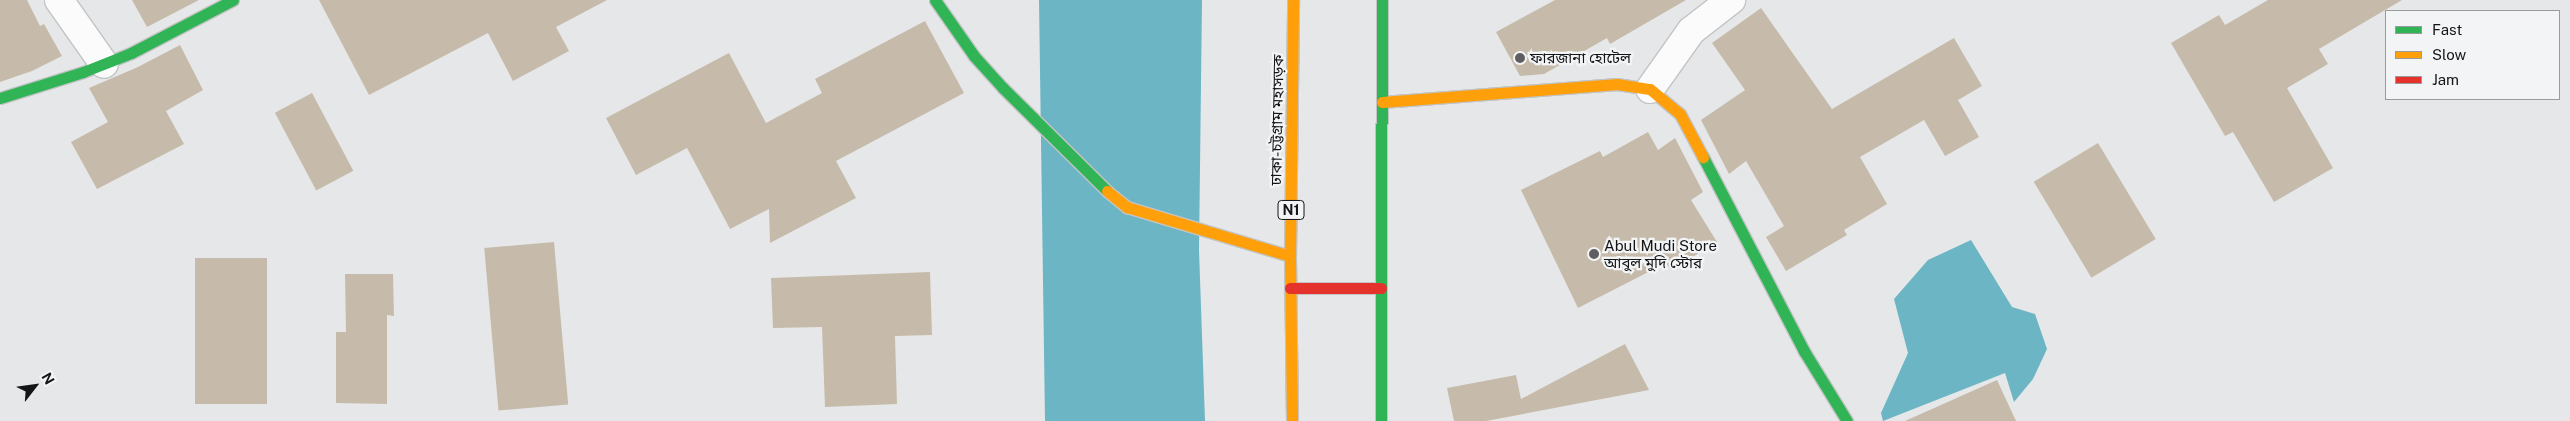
<!DOCTYPE html>
<html>
<head>
<meta charset="utf-8">
<style>
	body { margin:0 }
	#map { position:relative; width:2570px; height:421px; overflow:hidden; background:#e6e7e8; font-family:"Public Sans","Noto Sans Bengali",sans-serif }
	div>[style] { position:absolute }
	.water>* { inset:0; background:#6bb5c4 }
	.building>* { inset:0; background:#c6bbab; transform-origin:0 0 }
	.roads { filter:drop-shadow(1px 0 #c3c4c5) drop-shadow(-1px 0 #c3c4c5) drop-shadow(0 1px #c3c4c5) drop-shadow(0 -1px #c3c4c5) }
	.street>* { height:28px; margin:-14px; padding:0 14px; transform-origin:14px; border-radius:14px; background:#fbfbfc }
	.fast>* { height:11px; margin:-5.5px; padding:0 5.5px; transform-origin:5.5px; border-radius:5.5px; background:#30b455 }
	.slow>* { height:11px; margin:-5.5px; padding:0 5.5px; transform-origin:5.5px; border-radius:5.5px; background:#ff9f0a }
	.jam>* { height:11px; margin:-5.5px; padding:0 5.5px; transform-origin:5.5px; border-radius:5.5px; background:#e5322d }
	.dots>* { width:14px; height:14px; translate:-50% -50%; box-sizing:border-box; border:2px solid #f2f4f6; border-radius:50% }
	span { translate:-50% -50%; white-space:nowrap; text-align:center; line-height:1.15; -webkit-text-stroke:4.5px #f2f4f6; paint-order:stroke }
	.shield-label span { padding:1px 4px; background:#f2f4f6; border:1px solid; border-radius:4px; -webkit-text-stroke-width:0 }
	.shield-label { font-size:14px; color:#141516; font-weight:700 }
	.poi-label { font-size:15px; color:#141516 }
	.left { translate:0 -50%; text-align:left }
	.street-label { font-size:15px; color:#141516 }
	.legend { position:absolute; left:2385px; top:10px; width:175px; height:90px; box-sizing:border-box; background:#f2f4f6; border:1px solid #999b9c; margin:0; padding:6px 9px; list-style:none; font-size:15px; color:#141516 }
	.legend li { display:flex; align-items:center; gap:10px; height:25px }
	.legend b { width:25px; border:1px solid #999b9c }
	.north { position:absolute; left:10px; top:361px; width:50px; height:50px; -webkit-text-stroke:4px #f2f4f6; paint-order:stroke; rotate:60deg; font-size:14px; font-weight:700; line-height:20px; text-align:center; color:#141516 }
	.north::after { content:''; display:block; margin:auto; width:18px; height:22px; background:#141516; clip-path:polygon(50% 0,100% 100%,50% 72%,0 100%) }
</style>
</head>
<body>
<div id="map">
	<div class="water">
		<div style="clip-path:polygon(1039px 0,1202px 0,1199px 250px,1205px 421px,1045px 421px)"></div>
		<div style="clip-path:polygon(1971px 240px,2012px 307px,2035px 314px,2047px 349px,2033px 379px,2014px 402px,2005px 373px,1883px 421px,1881px 413px,1908px 353px,1894px 299px,1928px 260px)"></div>
	</div>
	<div class="building">
		<div style="clip-path:polygon(0 0,27px 0,40px 26px,44px 24px,62px 56px,32px 71px,0 82px)"></div>
		<div style="clip-path:polygon(132px 0,199px 0,147px 27px)"></div>
		<div style="clip-path:polygon(319px 0,607px 0,556px 27px,569px 51px,513px 81px,488px 33px,369px 95px)"></div>
		<div style="clip-path:polygon(1555px 0,1686px 0,1610px 44px,1607px 38px,1544px 74px,1520px 76px,1496px 32px)"></div>
		<div style="clip-path:polygon(2268px 0,2402px 0,2319px 49px,2328px 64px,2287px 88px,2333px 168px,2274px 202px,2233px 132px,2225px 136px,2171px 43px,2219px 15px,2225px 25px)"></div>
		<div style="clip-path:polygon(1761px 8px,1832px 109px,1954px 38px,1982px 86px,1958px 100px,1979px 137px,1945px 156px,1924px 120px,1860px 157px,1887px 204px,1844px 230px,1847px 235px,1786px 271px,1766px 237px,1784px 226px,1746px 161px,1729px 174px,1701px 120px,1745px 90px,1712px 43px)"></div>
		<div style="clip-path:polygon(925px 21px,964px 93px,836px 161px,856px 198px,770px 243px,769px 209px,730px 229px,687px 148px,636px 175px,606px 118px,729px 53px,766px 123px,822px 93px,815px 79px)"></div>
		<div style="clip-path:polygon(180px 45px,203px 90px,166px 111px,184px 144px,97px 189px,71px 142px,108px 122px,89px 88px,138px 67px)"></div>
		<div style="left:312px;top:93px;width:88px;height:42px;rotate:62deg"></div>
		<div style="clip-path:polygon(1648px 132px,1658px 150px,1675px 138px,1703px 192px,1691px 200px,1717px 242px,1671px 270px,1666px 263px,1578px 308px,1521px 190px,1600px 151px,1603px 157px)"></div>
		<div style="left:2098px;top:143px;width:112px;height:75px;rotate:59deg"></div>
		<div style="left:554px;top:242px;width:163px;height:70px;rotate:85deg"></div>
		<div style="left:195px;top:258px;width:72px;height:146px"></div>
		<div style="clip-path:polygon(930px 272px,932px 335px,895px 336px,897px 404px,825px 407px,822px 327px,773px 328px,771px 278px)"></div>
		<div style="clip-path:polygon(345px 274px,393px 274px,394px 316px,387px 315px,387px 404px,336px 403px,336px 332px,346px 332px)"></div>
		<div style="clip-path:polygon(1625px 344px,1649px 390px,1486px 421px,1454px 421px,1447px 388px,1516px 375px,1521px 399px)"></div>
		<div style="clip-path:polygon(1997px 380px,2016px 421px,1905px 421px)"></div>
	</div>
	<div class="roads">
		<div class="street">
			<div style="left:59px;top:0;width:78px;rotate:54.9deg"></div>
			<div style="left:1650px;top:89px;width:71px;rotate:-54.7deg"></div>
			<div style="left:1691px;top:31px;width:51px;rotate:-37.8deg"></div>
		</div>
		<div class="fast">
			<div style="left:935px;top:0;width:68px;rotate:55.1deg"></div>
			<div style="left:974px;top:56px;width:43px;rotate:47.8deg"></div>
			<div style="left:1003px;top:88px;width:146px;rotate:44.7deg"></div>
			<div style="left:0;top:98px;width:87px;rotate:-17.4deg"></div>
			<div style="left:83px;top:72px;width:52px;rotate:-21.6deg"></div>
			<div style="left:131px;top:53px;width:115px;rotate:-27.5deg"></div>
			<div style="left:1703px;top:157px;width:219px;rotate:62.5deg"></div>
			<div style="left:1804px;top:351px;width:82px;rotate:58.4deg"></div>
			<div style="left:1381px;top:421px;width:421px;rotate:-89.9deg"></div>
		</div>
		<div class="slow">
			<div style="left:1382px;top:102px;width:236px;rotate:-4.4deg"></div>
			<div style="left:1617px;top:84px;width:33px;rotate:9deg"></div>
			<div style="left:1650px;top:89px;width:39px;rotate:40deg"></div>
			<div style="left:1680px;top:114px;width:49px;rotate:61.9deg"></div>
			<div style="left:1107px;top:191px;width:26px;rotate:39deg"></div>
			<div style="left:1127px;top:207px;width:170px;rotate:16.7deg"></div>
			<div style="left:1292px;top:421px;width:165px;rotate:-90.7deg"></div>
			<div style="left:1290px;top:256px;width:256px;rotate:-89.3deg"></div>
		</div>
		<div class="jam">
			<div style="left:1290px;top:288px;width:91px"></div>
		</div>
	</div>
	<div class="dots">
		<div style="left:1520px;top:58px;background:#5e5e60"></div>
		<div style="left:1594px;top:254px;background:#5e5e60"></div>
	</div>
	<div class="shield-label">
		<span style="left:1291px;top:210px">N1</span>
	</div>
	<div class="poi-label">
		<span class="left" style="left:1530px;top:58px">ফারজানা হোটেল</span>
		<span class="left" style="left:1604px;top:254px">Abul Mudi Store<br>আবুল মুদি স্টোর</span>
	</div>
	<div class="street-label">
		<span style="left:1277px;top:120px;rotate:-89deg">ঢাকা-চট্টগ্রাম মহাসড়ক</span>
	</div>
	<ul class="legend">
	<li><b style="height:6px;background:#30b455"></b>Fast</li>
	<li><b style="height:6px;background:#ff9f0a"></b>Slow</li>
	<li><b style="height:6px;background:#e5322d"></b>Jam</li>
	</ul>
	<div class="north">N</div>
</div>
</body>
</html>
